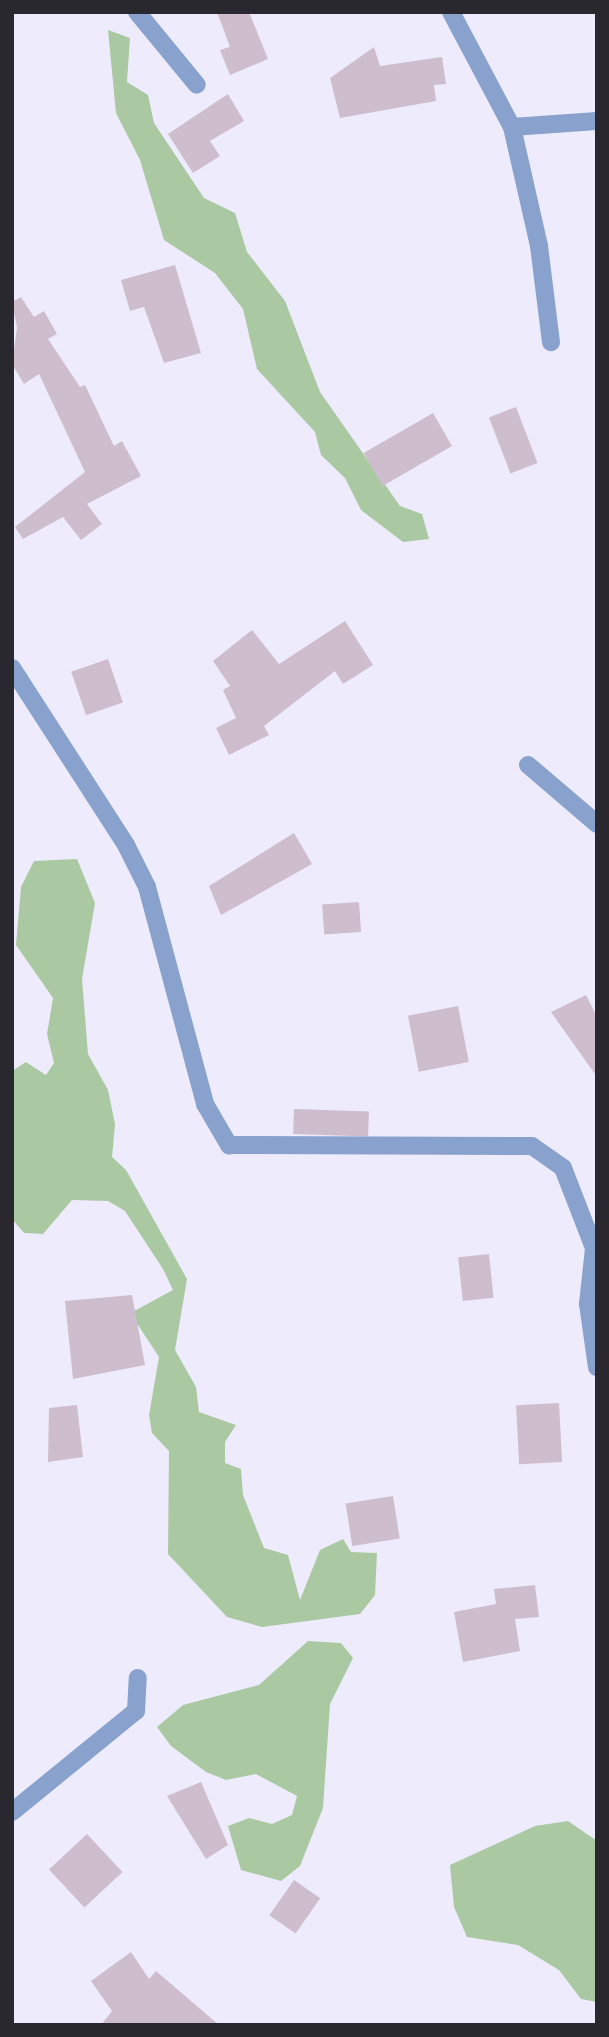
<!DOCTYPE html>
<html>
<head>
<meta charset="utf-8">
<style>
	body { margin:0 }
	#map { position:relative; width:609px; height:2037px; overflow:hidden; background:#eeecfc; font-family:"Fira Sans",sans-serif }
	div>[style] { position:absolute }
	.green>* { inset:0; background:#aac8a2 }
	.building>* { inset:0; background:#cdbdcd; transform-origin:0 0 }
	.minor>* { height:18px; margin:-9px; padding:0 9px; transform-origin:9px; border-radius:9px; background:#88a2cd }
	span { translate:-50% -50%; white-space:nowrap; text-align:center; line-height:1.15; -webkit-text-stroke:7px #fff; paint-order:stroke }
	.frame { position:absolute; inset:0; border:14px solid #29282f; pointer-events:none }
</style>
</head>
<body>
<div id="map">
	<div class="green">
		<div style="clip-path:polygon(108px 30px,130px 38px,127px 82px,148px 95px,154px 123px,204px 198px,235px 213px,247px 252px,285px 301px,320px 392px,400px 506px,422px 514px,429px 539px,403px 542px,361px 510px,345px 478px,321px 455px,315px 432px,257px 369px,243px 309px,215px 273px,164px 240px,140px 160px,116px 113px)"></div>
		<div style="clip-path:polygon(77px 859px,95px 903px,82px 979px,88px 1054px,108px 1090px,115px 1124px,112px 1157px,126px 1170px,187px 1279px,175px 1350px,196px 1387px,199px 1412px,236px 1425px,225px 1442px,225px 1463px,241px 1469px,243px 1495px,264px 1548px,288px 1555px,300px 1600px,320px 1550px,343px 1539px,351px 1552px,377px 1553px,375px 1595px,360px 1614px,262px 1627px,227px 1617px,168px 1554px,169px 1451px,152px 1433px,149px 1415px,159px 1357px,138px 1325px,105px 1331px,117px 1311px,136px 1310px,173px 1290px,163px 1269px,125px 1211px,108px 1201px,72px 1200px,43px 1234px,24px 1233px,12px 1219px,12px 1071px,26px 1062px,46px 1075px,54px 1063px,47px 1034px,53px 998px,16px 945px,21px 887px,34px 861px)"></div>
		<div style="clip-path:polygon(308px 1641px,341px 1643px,353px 1658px,330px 1704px,323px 1808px,300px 1866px,281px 1881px,241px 1870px,228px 1826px,249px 1818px,272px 1824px,292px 1815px,297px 1796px,256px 1774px,226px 1780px,206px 1772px,171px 1746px,157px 1727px,183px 1705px,259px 1685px)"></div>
		<div style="clip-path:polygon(568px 1821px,597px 1841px,597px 2002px,581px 1999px,559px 1970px,518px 1945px,467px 1937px,454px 1907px,450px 1865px,535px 1826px)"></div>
	</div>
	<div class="building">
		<div style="clip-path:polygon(217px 12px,249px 12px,268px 59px,230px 75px,220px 50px,230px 47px)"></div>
		<div style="clip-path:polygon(374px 47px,380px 66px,442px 57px,446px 84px,434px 85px,436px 101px,340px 118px,330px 78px)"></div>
		<div style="clip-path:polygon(228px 94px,244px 121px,210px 141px,220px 156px,193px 173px,168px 134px)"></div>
		<div style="clip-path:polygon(175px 265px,201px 353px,164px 363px,144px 307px,130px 311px,121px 280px)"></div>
		<div style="clip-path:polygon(21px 297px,34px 317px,44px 311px,57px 334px,48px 339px,80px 387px,85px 385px,114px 446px,122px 441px,141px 476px,87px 504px,102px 524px,81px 540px,63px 517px,23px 539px,15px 527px,85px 472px,39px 374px,24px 384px,12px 364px,17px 328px,12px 302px)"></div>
		<div style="left:516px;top:407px;width:60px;height:29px;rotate:69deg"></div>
		<div style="left:433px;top:413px;width:38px;height:80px;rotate:60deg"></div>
		<div style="clip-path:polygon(345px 621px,373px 665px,343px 684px,335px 671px,264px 726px,269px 735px,229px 755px,216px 728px,236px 718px,223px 690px,230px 686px,213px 661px,252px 630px,279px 664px)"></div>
		<div style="left:108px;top:659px;width:46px;height:39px;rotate:71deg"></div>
		<div style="clip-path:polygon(294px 833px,312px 864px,221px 915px,209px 886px)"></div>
		<div style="left:359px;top:902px;width:30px;height:37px;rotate:86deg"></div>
		<div style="clip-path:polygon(586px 995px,597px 1017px,597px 1077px,551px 1012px)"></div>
		<div style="left:458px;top:1006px;width:57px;height:51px;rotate:79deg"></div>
		<div style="left:294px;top:1109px;width:75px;height:25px;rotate:2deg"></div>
		<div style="left:489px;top:1254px;width:44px;height:31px;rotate:84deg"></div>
		<div style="clip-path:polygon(132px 1295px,145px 1365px,73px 1379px,65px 1301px)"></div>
		<div style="left:559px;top:1403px;width:59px;height:43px;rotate:87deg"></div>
		<div style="clip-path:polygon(77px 1405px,83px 1457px,48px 1462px,49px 1408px)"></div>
		<div style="left:393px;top:1496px;width:43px;height:48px;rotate:81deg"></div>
		<div style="clip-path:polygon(535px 1585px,539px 1617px,515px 1619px,520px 1651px,463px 1662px,454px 1612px,496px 1604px,494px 1589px)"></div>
		<div style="clip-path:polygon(201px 1782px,228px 1845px,206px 1859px,167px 1796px)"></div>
		<div style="left:87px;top:1834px;width:52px;height:52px;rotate:47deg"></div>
		<div style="left:294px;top:1880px;width:32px;height:43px;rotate:35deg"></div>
		<div style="clip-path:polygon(131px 1952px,149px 1979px,156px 1971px,219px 2025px,101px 2025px,112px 2011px,91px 1981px)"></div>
	</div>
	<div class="minor">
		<div style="left:137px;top:12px;width:94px;rotate:50.6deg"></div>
		<div style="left:451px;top:12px;width:130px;rotate:62.1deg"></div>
		<div style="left:512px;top:127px;width:122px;rotate:77.2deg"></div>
		<div style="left:539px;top:246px;width:97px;rotate:82.9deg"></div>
		<div style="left:512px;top:127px;width:85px;rotate:-4deg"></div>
		<div style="left:12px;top:668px;width:211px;rotate:57.2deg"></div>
		<div style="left:126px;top:845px;width:47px;rotate:63.4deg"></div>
		<div style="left:147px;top:887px;width:225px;rotate:75deg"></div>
		<div style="left:205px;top:1104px;width:48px;rotate:59.7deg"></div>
		<div style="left:229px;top:1145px;width:303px;rotate:0.2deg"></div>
		<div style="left:532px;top:1146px;width:38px;rotate:35deg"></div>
		<div style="left:563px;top:1168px;width:86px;rotate:68.8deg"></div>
		<div style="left:594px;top:1248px;width:56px;rotate:96.1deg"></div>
		<div style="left:588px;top:1304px;width:64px;rotate:81.9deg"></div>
		<div style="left:528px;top:765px;width:91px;rotate:40.5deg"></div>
		<div style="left:12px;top:1812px;width:160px;rotate:-39.2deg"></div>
		<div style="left:136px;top:1711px;width:33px;rotate:-87deg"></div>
	</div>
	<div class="frame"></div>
</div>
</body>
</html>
